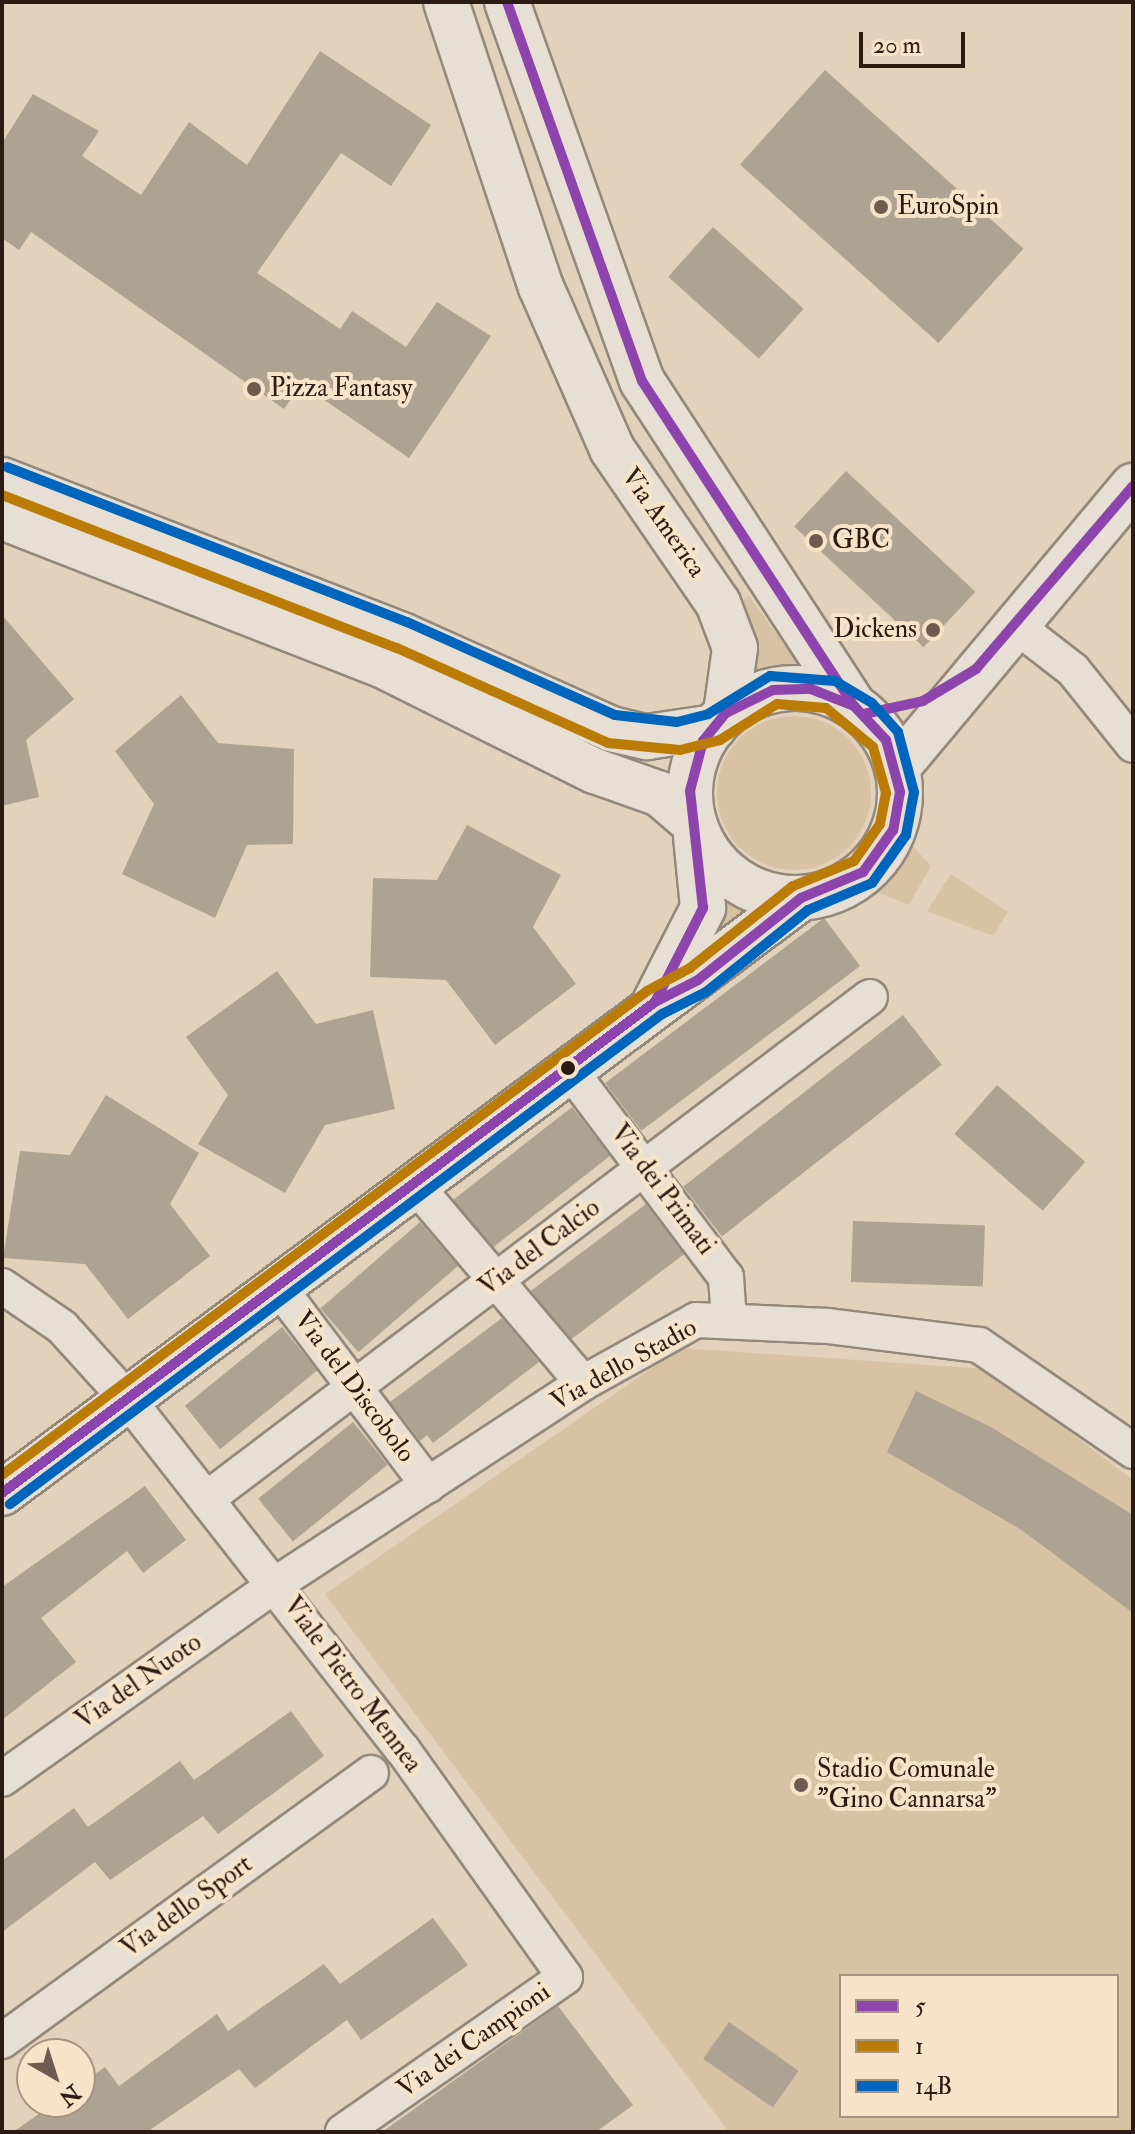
<!DOCTYPE html>
<html>
<head>
<meta charset="utf-8">
<style>
	body { margin:0 }
	#map { position:relative; width:1135px; height:2134px; overflow:hidden; background:#e2d2bb; font-family:"IM FELL Double Pica",serif }
	div>[style] { position:absolute }
	.green>* { inset:0; background:#d8c2a4 }
	.round { border-radius:50% }
	.building>* { inset:0; background:#aea293; transform-origin:0 0 }
	.roads { filter:drop-shadow(2px 0 #93887a) drop-shadow(-2px 0 #93887a) drop-shadow(0 2px #93887a) drop-shadow(0 -2px #93887a) }
	.street>* { height:34px; margin:-17px; padding:0 17px; transform-origin:17px; border-radius:17px; background:#e7dfd3 }
	.secondary>* { height:44px; margin:-22px; padding:0 22px; transform-origin:22px; border-radius:22px; background:#e7dfd3 }
	.secondary>.ring { margin:-22px; padding:0; box-sizing:content-box; background:none; border:44px solid #e7dfd3; border-radius:50% }
	.bus-1>* { height:10px; margin:-5px; padding:0 5px; transform-origin:5px; border-radius:5px; background:#8e44ad }
	.bus-2>* { height:10px; margin:-5px; padding:0 5px; transform-origin:5px; border-radius:5px; background:#ba7c06 }
	.bus-3>* { height:10px; margin:-5px; padding:0 5px; transform-origin:5px; border-radius:5px; background:#0065bd }
	.dots>* { width:22px; height:22px; translate:-50% -50%; box-sizing:border-box; border:4px solid #f7e4c8; border-radius:50% }
	span { translate:-50% -50%; white-space:nowrap; text-align:center; line-height:1.15; -webkit-text-stroke:8px #f7e4c8; paint-order:stroke }
	.poi-label { font-size:26px; color:#2c1b13 }
	.left { translate:0 -50%; text-align:left }
	.right { translate:-100% -50%; text-align:right }
	.street-label { font-size:26px; color:#2c1b13 }
	.frame { position:absolute; inset:0; border:4px solid #2c1b13; pointer-events:none }
	.legend { position:absolute; left:839px; top:1974px; width:280px; height:144px; box-sizing:border-box; background:#f7e4c8; border:2px solid #a69480; margin:0; padding:10px 14px; list-style:none; font-size:24px; color:#2c1b13 }
	.legend li { display:flex; align-items:center; gap:16px; height:40px }
	.legend b { width:40px; border:2px solid #a69480 }
	.north { position:absolute; left:16px; top:2038px; width:80px; height:80px; box-sizing:border-box; background:#f7e4c8; border:2px solid #a69480; border-radius:50%; rotate:141deg; font-size:22px; font-weight:700; line-height:32px; text-align:center; color:#2c1b13 }
	.north::after { content:''; display:block; margin:auto; width:28px; height:36px; background:#6c5b4e; clip-path:polygon(50% 0,100% 100%,50% 72%,0 100%) }
	.scale { position:absolute; left:859px; top:32px; width:106px; height:36px; box-sizing:border-box; border:4px solid #2c1b13; border-top:0; padding-left:10px; font-size:24px; line-height:28px; white-space:nowrap; color:#2c1b13; -webkit-text-stroke:6px #f7e4c8; paint-order:stroke }
</style>
</head>
<body>
<div id="map">
	<div class="green">
		<div style="clip-path:polygon(749px 596px,799px 665px,750px 673px,736px 604px)"></div>
		<div class="round" style="left:717px;top:716px;width:154px;height:154px"></div>
		<div style="clip-path:polygon(910px 843px,931px 866px,909px 905px,873px 890px)"></div>
		<div style="clip-path:polygon(951px 874px,1008px 912px,993px 936px,927px 911px)"></div>
		<div style="clip-path:polygon(722px 893px,751px 909px,692px 963px)"></div>
		<div style="clip-path:polygon(evenodd,681px 1348px,987px 1369px,1133px 1480px,1133px 2132px,729px 2132px,325px 1594px,681px 1348px,841px 1976px,1117px 1976px,1117px 2116px,841px 2116px,841px 1976px)"></div>
	</div>
	<div class="building">
		<div style="clip-path:polygon(320px 51px,431px 125px,391px 186px,341px 153px,257px 273px,340px 329px,352px 311px,406px 347px,437px 302px,491px 336px,409px 458px,301px 384px,284px 409px,31px 232px,19px 250px,2px 238px,2px 143px,33px 94px,99px 131px,82px 156px,141px 195px,189px 122px,247px 165px)"></div>
		<div style="left:825px;top:70px;width:267px;height:127px;rotate:42deg"></div>
		<div style="left:713px;top:227px;width:122px;height:67px;rotate:42deg"></div>
		<div style="left:846px;top:471px;width:177px;height:76px;rotate:43deg"></div>
		<div style="clip-path:polygon(2px 615px,74px 699px,26px 740px,39px 797px,2px 806px)"></div>
		<div style="clip-path:polygon(181px 695px,218px 743px,294px 749px,293px 844px,247px 845px,215px 918px,122px 874px,154px 804px,115px 751px)"></div>
		<div style="clip-path:polygon(467px 825px,561px 875px,533px 927px,576px 984px,495px 1045px,446px 980px,370px 977px,373px 878px,437px 880px)"></div>
		<div style="left:824px;top:918px;width:60px;height:274px;rotate:53deg"></div>
		<div style="clip-path:polygon(277px 971px,316px 1024px,373px 1010px,395px 1109px,325px 1125px,285px 1193px,198px 1144px,228px 1095px,186px 1037px)"></div>
		<div style="left:903px;top:1015px;width:63px;height:279px;rotate:52deg"></div>
		<div style="left:997px;top:1085px;width:117px;height:65px;rotate:41deg"></div>
		<div style="clip-path:polygon(106px 1095px,199px 1153px,170px 1204px,210px 1256px,128px 1319px,85px 1264px,3px 1258px,20px 1151px,70px 1155px)"></div>
		<div style="left:572px;top:1107px;width:62px;height:151px;rotate:52deg"></div>
		<div style="left:646px;top:1204px;width:63px;height:144px;rotate:53deg"></div>
		<div style="left:853px;top:1221px;width:132px;height:61px;rotate:2deg"></div>
		<div style="left:420px;top:1222px;width:58px;height:132px;rotate:49deg"></div>
		<div style="clip-path:polygon(502px 1318px,539px 1362px,433px 1443px,427px 1435px,420px 1441px,390px 1402px)"></div>
		<div style="left:282px;top:1327px;width:56px;height:125px;rotate:51deg"></div>
		<div style="clip-path:polygon(916px 1391px,991px 1427px,1133px 1515px,1133px 1613px,1020px 1529px,887px 1452px)"></div>
		<div style="left:353px;top:1422px;width:55px;height:122px;rotate:51deg"></div>
		<div style="clip-path:polygon(145px 1486px,186px 1540px,143px 1573px,127px 1551px,41px 1618px,76px 1662px,2px 1720px,2px 1587px)"></div>
		<div style="clip-path:polygon(291px 1711px,324px 1756px,218px 1834px,203px 1816px,110px 1880px,95px 1862px,2px 1932px,2px 1861px,74px 1808px,88px 1827px,180px 1761px,194px 1780px)"></div>
		<div style="clip-path:polygon(433px 1918px,468px 1965px,361px 2040px,347px 2020px,255px 2088px,239px 2069px,147px 2132px,13px 2132px,56px 2102px,80px 2102px,80px 2085px,105px 2067px,119px 2086px,217px 2014px,228px 2031px,324px 1964px,340px 1984px)"></div>
		<div style="clip-path:polygon(558px 2006px,633px 2105px,596px 2132px,382px 2132px)"></div>
		<div style="left:729px;top:2022px;width:85px;height:45px;rotate:35deg"></div>
	</div>
	<div class="roads">
		<div class="street">
			<div style="left:1015px;top:625px;width:73px;rotate:37.8deg"></div>
			<div style="left:1073px;top:670px;width:96px;rotate:51.3deg"></div>
			<div style="left:569px;top:1069px;width:261px;rotate:53deg"></div>
			<div style="left:726px;top:1277px;width:44px;rotate:86.1deg"></div>
			<div style="left:416px;top:1186px;width:258px;rotate:49.7deg"></div>
			<div style="left:2px;top:1286px;width:73px;rotate:34.3deg"></div>
			<div style="left:62px;top:1327px;width:100px;rotate:47.8deg"></div>
			<div style="left:129px;top:1401px;width:444px;rotate:51.9deg"></div>
			<div style="left:403px;top:1750px;width:279px;rotate:54.5deg"></div>
			<div style="left:565px;top:1977px;width:271px;rotate:145.1deg"></div>
			<div style="left:280px;top:1289px;width:246px;rotate:52.9deg"></div>
			<div style="left:208px;top:1498px;width:830px;rotate:-37.12deg"></div>
			<div style="left:2px;top:1779px;width:336px;rotate:-35.4deg"></div>
			<div style="left:276px;top:1584px;width:367px;rotate:-33.2deg"></div>
			<div style="left:583px;top:1383px;width:129px;rotate:-29.1deg"></div>
			<div style="left:696px;top:1320px;width:132px;rotate:2.6deg"></div>
			<div style="left:828px;top:1326px;width:152px;rotate:7.2deg"></div>
			<div style="left:979px;top:1345px;width:187px;rotate:34.5deg"></div>
			<div style="left:2px;top:2041px;width:456px;rotate:-36deg"></div>
		</div>
		<div class="secondary">
			<div style="left:446px;top:2px;width:300px;rotate:71.6deg"></div>
			<div style="left:541px;top:287px;width:177px;rotate:66.3deg"></div>
			<div style="left:612px;top:449px;width:187px;rotate:55.5deg"></div>
			<div style="left:718px;top:603px;width:48px;rotate:69.3deg"></div>
			<div style="left:735px;top:648px;width:66px;rotate:97.9deg"></div>
			<div style="left:507px;top:2px;width:402px;rotate:70.4deg"></div>
			<div style="left:642px;top:381px;width:388px;rotate:56.9deg"></div>
			<div style="left:2px;top:480px;width:429px;rotate:21.2deg"></div>
			<div style="left:402px;top:635px;width:229px;rotate:24.2deg"></div>
			<div style="left:611px;top:729px;width:37px;rotate:13deg"></div>
			<div style="left:647px;top:737px;width:68px;rotate:-8.5deg"></div>
			<div style="left:2px;top:517px;width:408px;rotate:21.3deg"></div>
			<div style="left:382px;top:665px;width:238px;rotate:26.5deg"></div>
			<div style="left:595px;top:771px;width:69px;rotate:19.5deg"></div>
			<div style="left:660px;top:794px;width:45px;rotate:40.5deg"></div>
			<div class="ring" style="left:690px;top:688px;width:166px;height:166px"></div>
			<div style="left:897px;top:768px;width:368px;rotate:-50.1deg"></div>
			<div style="left:655px;top:1002px;width:106px;rotate:-62.9deg"></div>
			<div style="left:703px;top:908px;width:72px;rotate:-95.6deg"></div>
			<div style="left:2px;top:1493px;width:996px;rotate:-36.67deg"></div>
		</div>
	</div>
	<div class="bus-1">
		<div style="left:507px;top:2px;width:402px;rotate:70.4deg"></div>
		<div style="left:642px;top:381px;width:388px;rotate:56.9deg"></div>
		<div style="left:811px;top:689px;width:46px;rotate:21.6deg"></div>
		<div style="left:854px;top:706px;width:47px;rotate:46.7deg"></div>
		<div style="left:886px;top:740px;width:54px;rotate:74.9deg"></div>
		<div style="left:900px;top:792px;width:39px;rotate:100deg"></div>
		<div style="left:893px;top:830px;width:52px;rotate:125.5deg"></div>
		<div style="left:863px;top:872px;width:67px;rotate:157.2deg"></div>
		<div style="left:801px;top:898px;width:132px;rotate:141.5deg"></div>
		<div style="left:698px;top:980px;width:48px;rotate:152.9deg"></div>
		<div style="left:655px;top:1002px;width:106px;rotate:-62.9deg"></div>
		<div style="left:703px;top:908px;width:118px;rotate:-96.3deg"></div>
		<div style="left:690px;top:791px;width:52px;rotate:-75.4deg"></div>
		<div style="left:703px;top:741px;width:36px;rotate:-51deg"></div>
		<div style="left:726px;top:713px;width:52px;rotate:-26.1deg"></div>
		<div style="left:773px;top:690px;width:38px;rotate:-2deg"></div>
		<div style="left:864px;top:714px;width:60px;rotate:-12.4deg"></div>
		<div style="left:923px;top:701px;width:62px;rotate:-31.1deg"></div>
		<div style="left:976px;top:669px;width:241px;rotate:-49.4deg"></div>
		<div style="left:2px;top:1493px;width:817px;rotate:-36.94deg"></div>
	</div>
	<div class="bus-2">
		<div style="left:2px;top:495px;width:424px;rotate:21.2deg"></div>
		<div style="left:397px;top:648px;width:231px;rotate:24.2deg"></div>
		<div style="left:608px;top:743px;width:72px;rotate:5.6deg"></div>
		<div style="left:680px;top:750px;width:41px;rotate:-14deg"></div>
		<div style="left:720px;top:740px;width:67px;rotate:-32.3deg"></div>
		<div style="left:777px;top:704px;width:49px;rotate:4.7deg"></div>
		<div style="left:826px;top:708px;width:61px;rotate:39.7deg"></div>
		<div style="left:873px;top:747px;width:48px;rotate:74.2deg"></div>
		<div style="left:886px;top:793px;width:32px;rotate:101deg"></div>
		<div style="left:880px;top:824px;width:45px;rotate:125.1deg"></div>
		<div style="left:854px;top:861px;width:66px;rotate:157.7deg"></div>
		<div style="left:793px;top:886px;width:132px;rotate:141.5deg"></div>
		<div style="left:690px;top:968px;width:49px;rotate:151.9deg"></div>
		<div style="left:647px;top:991px;width:806px;rotate:143.12deg"></div>
	</div>
	<div class="bus-3">
		<div style="left:7px;top:467px;width:429px;rotate:21.2deg"></div>
		<div style="left:407px;top:622px;width:228px;rotate:24.1deg"></div>
		<div style="left:615px;top:715px;width:62px;rotate:6.4deg"></div>
		<div style="left:677px;top:722px;width:32px;rotate:-14deg"></div>
		<div style="left:708px;top:714px;width:73px;rotate:-31.5deg"></div>
		<div style="left:770px;top:676px;width:65px;rotate:4.4deg"></div>
		<div style="left:835px;top:681px;width:43px;rotate:30.7deg"></div>
		<div style="left:872px;top:703px;width:39px;rotate:48deg"></div>
		<div style="left:898px;top:732px;width:62px;rotate:75.1deg"></div>
		<div style="left:914px;top:792px;width:44px;rotate:100.5deg"></div>
		<div style="left:906px;top:835px;width:59px;rotate:125.3deg"></div>
		<div style="left:872px;top:883px;width:69px;rotate:157.1deg"></div>
		<div style="left:808px;top:910px;width:131px;rotate:141.2deg"></div>
		<div style="left:706px;top:992px;width:49px;rotate:153.4deg"></div>
		<div style="left:662px;top:1014px;width:816px;rotate:143.07deg"></div>
	</div>
	<div class="dots">
		<div style="left:881px;top:207px;background:#6c5b4e"></div>
		<div style="left:254px;top:389px;background:#6c5b4e"></div>
		<div style="left:816px;top:541px;background:#6c5b4e"></div>
		<div style="left:933px;top:630px;background:#6c5b4e"></div>
		<div style="left:568px;top:1068px;background:#2c1b13"></div>
		<div style="left:801px;top:1785px;background:#6c5b4e"></div>
	</div>
	<div class="poi-label">
		<span class="left" style="left:897px;top:207px">EuroSpin</span>
		<span class="left" style="left:270px;top:389px">Pizza Fantasy</span>
		<span class="left" style="left:832px;top:541px">GBC</span>
		<span class="right" style="left:917px;top:630px">Dickens</span>
		<span class="left" style="left:817px;top:1785px">Stadio Comunale<br>"Gino Cannarsa"</span>
	</div>
	<div class="street-label">
		<span style="left:663px;top:523px;rotate:55deg">Via America</span>
		<span style="left:662px;top:1190px;rotate:53deg">Via dei Primati</span>
		<span style="left:540px;top:1248px;rotate:-37deg">Via del Calcio</span>
		<span style="left:624px;top:1365px;rotate:-29deg">Via dello Stadio</span>
		<span style="left:354px;top:1387px;rotate:53deg">Via del Discobolo</span>
		<span style="left:139px;top:1682px;rotate:-35deg">Via del Nuoto</span>
		<span style="left:352px;top:1685px;rotate:53deg">Viale Pietro Mennea</span>
		<span style="left:187px;top:1907px;rotate:-36deg">Via dello Sport</span>
		<span style="left:474px;top:2041px;rotate:-35deg">Via dei Campioni</span>
	</div>
	<div class="frame"></div>
	<ul class="legend">
	<li><b style="height:10px;background:#8e44ad"></b>5</li>
	<li><b style="height:10px;background:#ba7c06"></b>1</li>
	<li><b style="height:10px;background:#0065bd"></b>14B</li>
	</ul>
	<div class="north">N</div>
	<div class="scale">20 m</div>
</div>
</body>
</html>
